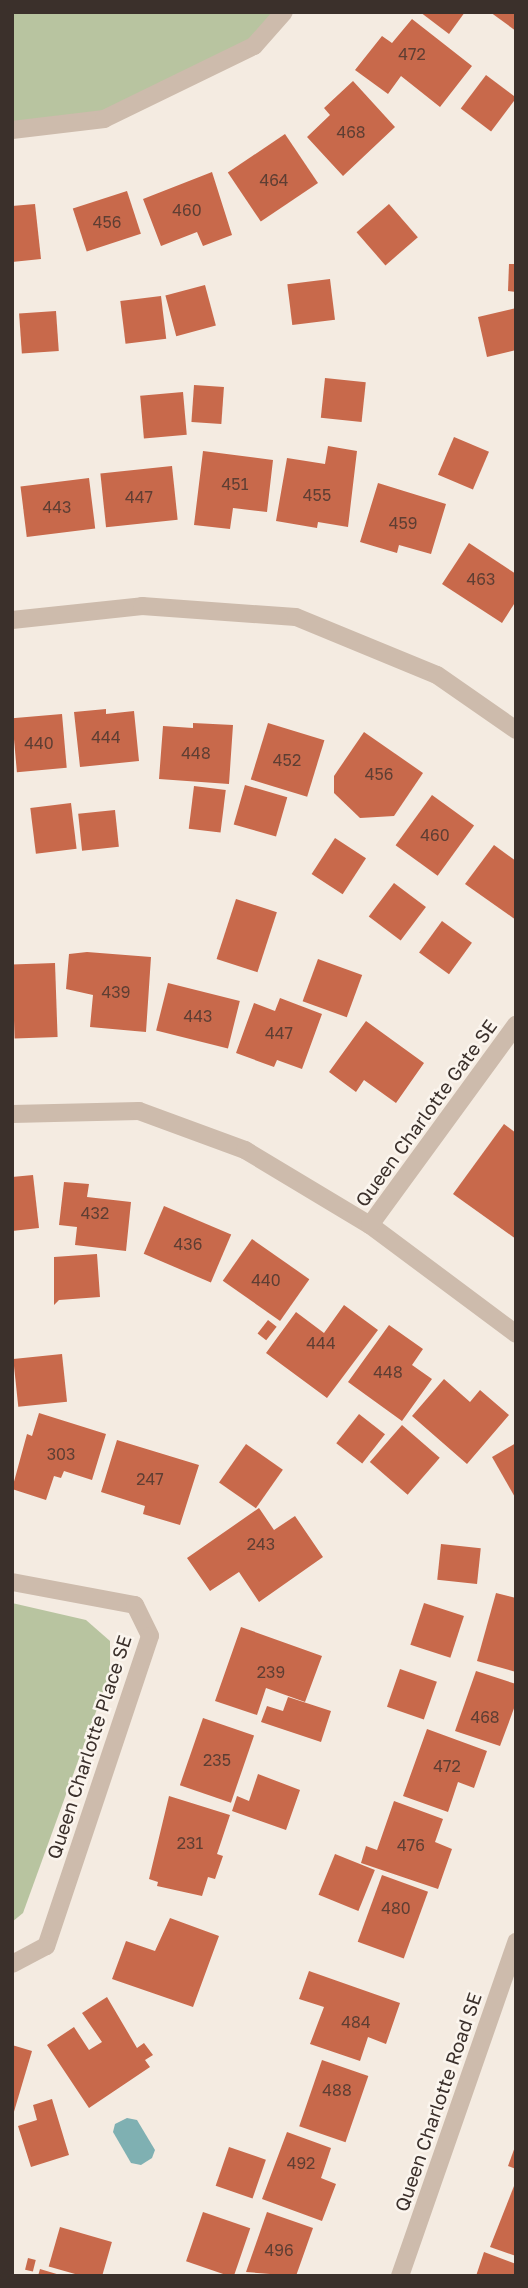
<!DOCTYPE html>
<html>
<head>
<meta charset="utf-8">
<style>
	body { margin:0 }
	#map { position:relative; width:528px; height:2288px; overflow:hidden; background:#f4ebe1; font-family:"Golos Text",sans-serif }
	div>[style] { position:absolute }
	.green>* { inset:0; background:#b8c4a0 }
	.water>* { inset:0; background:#7fb0b2 }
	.building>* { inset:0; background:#c8694b; transform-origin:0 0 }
	.minor>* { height:18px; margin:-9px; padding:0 9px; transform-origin:9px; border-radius:9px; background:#cdbbac }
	span { translate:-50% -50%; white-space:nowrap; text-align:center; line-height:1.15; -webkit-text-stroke:5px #fbf5ee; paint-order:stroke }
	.number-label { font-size:16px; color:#5e3e33 }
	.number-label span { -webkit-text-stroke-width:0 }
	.street-label { font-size:19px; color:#3b302b }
	.frame { position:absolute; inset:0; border:14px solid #3b302b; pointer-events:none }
</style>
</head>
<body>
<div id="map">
	<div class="green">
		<div style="clip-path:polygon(12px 12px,284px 12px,254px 46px,104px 119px,12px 130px)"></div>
		<div style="clip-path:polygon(12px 1603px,86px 1620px,110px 1641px,110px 1673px,23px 1913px,12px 1922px)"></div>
	</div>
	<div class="water">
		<div style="clip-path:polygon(127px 2118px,137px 2120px,155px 2150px,152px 2158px,141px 2165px,131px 2163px,113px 2132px,115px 2124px)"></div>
	</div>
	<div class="building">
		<div style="clip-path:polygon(420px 12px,465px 12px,449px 34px)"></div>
		<div style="clip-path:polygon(490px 12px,516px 12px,516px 31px)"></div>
		<div style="clip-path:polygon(412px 19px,472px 66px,440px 107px,401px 76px,388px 94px,355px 70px,382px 36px,392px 43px)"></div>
		<div style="left:486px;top:75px;width:38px;height:42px;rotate:37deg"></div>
		<div style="clip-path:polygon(353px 81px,395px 127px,343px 176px,307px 137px,330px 115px,324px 108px)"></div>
		<div style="left:285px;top:134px;width:59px;height:69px;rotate:56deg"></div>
		<div style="clip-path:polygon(212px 172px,232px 235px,203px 246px,197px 232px,161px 246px,143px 199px)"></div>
		<div style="left:127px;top:191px;width:45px;height:57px;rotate:72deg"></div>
		<div style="clip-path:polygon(35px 204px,41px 259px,12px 262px,12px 206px)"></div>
		<div style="left:389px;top:204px;width:44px;height:43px;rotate:49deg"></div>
		<div style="clip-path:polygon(509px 264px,516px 264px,516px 292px,508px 291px)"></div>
		<div style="left:330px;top:279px;width:41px;height:43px;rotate:83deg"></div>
		<div style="left:205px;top:285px;width:42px;height:41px;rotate:75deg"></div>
		<div style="left:161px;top:296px;width:43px;height:41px;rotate:83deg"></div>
		<div style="clip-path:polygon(516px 308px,516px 350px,487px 357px,478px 317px)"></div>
		<div style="left:56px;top:311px;width:40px;height:37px;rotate:86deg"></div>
		<div style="left:325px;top:378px;width:41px;height:40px;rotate:6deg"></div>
		<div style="left:194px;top:385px;width:30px;height:37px;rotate:4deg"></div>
		<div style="left:183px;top:392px;width:43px;height:43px;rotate:85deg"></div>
		<div style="left:454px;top:437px;width:38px;height:41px;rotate:23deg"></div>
		<div style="clip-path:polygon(328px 446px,357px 451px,348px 527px,318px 522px,317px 528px,276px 521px,287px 458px,325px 464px)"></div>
		<div style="clip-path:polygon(203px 451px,273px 460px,267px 512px,233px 508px,230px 529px,194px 525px)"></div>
		<div style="left:172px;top:466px;width:54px;height:72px;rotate:84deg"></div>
		<div style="left:89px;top:478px;width:51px;height:69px;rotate:83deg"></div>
		<div style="clip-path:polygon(378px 483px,446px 504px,431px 554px,399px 545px,397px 553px,360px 542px)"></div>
		<div style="clip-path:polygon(469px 543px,516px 574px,516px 601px,502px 623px,442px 584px)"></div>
		<div style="clip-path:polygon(106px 709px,106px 714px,134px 711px,139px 761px,80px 767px,74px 712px)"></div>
		<div style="left:62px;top:714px;width:54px;height:50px;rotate:85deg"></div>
		<div style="clip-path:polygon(193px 723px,233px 725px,229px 784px,159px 779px,163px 726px,193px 728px)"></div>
		<div style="left:268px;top:723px;width:59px;height:59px;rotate:17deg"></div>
		<div style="clip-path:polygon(364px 732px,423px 773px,394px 816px,360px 818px,334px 793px,334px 776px)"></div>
		<div style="left:245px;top:785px;width:44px;height:41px;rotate:16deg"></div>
		<div style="left:194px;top:786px;width:32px;height:43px;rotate:7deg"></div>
		<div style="left:432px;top:795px;width:52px;height:62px;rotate:36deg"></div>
		<div style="left:71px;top:803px;width:46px;height:41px;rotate:83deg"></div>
		<div style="left:115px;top:810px;width:37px;height:37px;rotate:84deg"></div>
		<div style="left:335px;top:838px;width:37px;height:43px;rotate:33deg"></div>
		<div style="clip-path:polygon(494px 845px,516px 861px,516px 920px,465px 884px)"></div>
		<div style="left:394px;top:883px;width:40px;height:42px;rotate:37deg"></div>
		<div style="left:236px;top:899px;width:43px;height:63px;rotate:18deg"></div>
		<div style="left:442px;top:921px;width:37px;height:39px;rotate:36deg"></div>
		<div style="clip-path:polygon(87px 952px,151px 957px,146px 1032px,90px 1027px,93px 995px,66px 989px,69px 954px)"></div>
		<div style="left:318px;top:959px;width:47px;height:45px;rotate:20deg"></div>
		<div style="left:55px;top:963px;width:74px;height:43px;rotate:88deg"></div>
		<div style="left:168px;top:983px;width:74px;height:49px;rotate:14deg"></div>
		<div style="clip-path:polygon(280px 998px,322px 1014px,302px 1069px,277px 1060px,274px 1067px,236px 1053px,254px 1003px,275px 1011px)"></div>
		<div style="clip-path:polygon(366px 1021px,424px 1063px,396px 1103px,364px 1080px,356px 1092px,329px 1072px)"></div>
		<div style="clip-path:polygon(504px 1124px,516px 1133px,516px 1239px,453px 1194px)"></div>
		<div style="clip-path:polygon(33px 1175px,39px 1228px,12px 1231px,12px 1177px)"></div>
		<div style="clip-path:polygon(64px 1182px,89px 1184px,87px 1197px,131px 1202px,126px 1251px,75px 1245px,77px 1227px,59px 1225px)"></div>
		<div style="left:164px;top:1206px;width:73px;height:52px;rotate:23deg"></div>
		<div style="left:252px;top:1239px;width:70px;height:51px;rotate:35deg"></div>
		<div style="clip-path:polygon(97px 1254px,100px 1297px,59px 1300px,54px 1305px,54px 1257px)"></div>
		<div style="clip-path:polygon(344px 1305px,378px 1330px,327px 1398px,266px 1353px,296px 1312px,324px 1333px)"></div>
		<div style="left:268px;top:1320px;width:11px;height:17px;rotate:38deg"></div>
		<div style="clip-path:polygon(389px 1325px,423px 1349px,412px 1365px,432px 1379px,402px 1421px,348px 1382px)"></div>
		<div style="left:62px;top:1354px;width:48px;height:49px;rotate:84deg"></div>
		<div style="clip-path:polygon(444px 1379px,470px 1402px,480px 1390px,509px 1415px,467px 1464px,412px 1416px)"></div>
		<div style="clip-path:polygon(39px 1413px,106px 1434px,92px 1480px,64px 1471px,61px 1478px,54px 1476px,46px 1500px,12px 1489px,27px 1434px,32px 1436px)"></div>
		<div style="left:359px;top:1414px;width:33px;height:37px;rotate:38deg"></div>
		<div style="left:402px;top:1425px;width:50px;height:49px;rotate:41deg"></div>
		<div style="clip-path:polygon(117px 1440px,199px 1465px,180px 1525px,143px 1514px,145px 1506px,101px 1492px)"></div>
		<div style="clip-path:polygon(516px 1443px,516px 1499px,492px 1457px)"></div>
		<div style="left:246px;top:1444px;width:45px;height:47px;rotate:35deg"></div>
		<div style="clip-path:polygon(259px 1508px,274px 1530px,295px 1516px,323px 1557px,259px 1602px,239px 1572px,210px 1591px,187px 1558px)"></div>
		<div style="left:441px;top:1544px;width:40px;height:36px;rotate:6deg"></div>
		<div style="clip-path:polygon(496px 1593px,516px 1598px,516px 1672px,477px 1661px)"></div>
		<div style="left:424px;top:1603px;width:42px;height:44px;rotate:18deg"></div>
		<div style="clip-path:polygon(241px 1627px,322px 1656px,305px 1702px,266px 1688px,257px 1715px,215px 1701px)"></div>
		<div style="left:400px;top:1669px;width:39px;height:40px;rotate:19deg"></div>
		<div style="clip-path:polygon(476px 1671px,516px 1684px,516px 1703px,500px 1746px,455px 1731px)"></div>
		<div style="clip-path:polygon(288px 1697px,331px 1711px,321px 1742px,261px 1722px,267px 1706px,283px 1711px)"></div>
		<div style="left:203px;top:1718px;width:54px;height:71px;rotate:19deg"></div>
		<div style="clip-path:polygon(427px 1729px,487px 1751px,474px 1788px,458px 1782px,448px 1812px,403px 1796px)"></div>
		<div style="clip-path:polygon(258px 1774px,300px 1790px,286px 1830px,232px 1811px,237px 1796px,249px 1801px)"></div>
		<div style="clip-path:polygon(169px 1796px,230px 1815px,217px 1854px,223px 1856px,215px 1879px,208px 1877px,202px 1896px,157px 1886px,158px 1882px,149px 1879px)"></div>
		<div style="clip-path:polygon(394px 1801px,443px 1819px,435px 1842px,452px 1849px,438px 1889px,361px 1863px,366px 1846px,377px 1850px)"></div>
		<div style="left:335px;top:1854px;width:43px;height:44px;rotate:22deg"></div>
		<div style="left:382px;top:1875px;width:49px;height:71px;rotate:20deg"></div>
		<div style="clip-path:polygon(170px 1918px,219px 1936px,193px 2007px,112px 1979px,126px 1941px,155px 1951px)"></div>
		<div style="clip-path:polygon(309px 1971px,400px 2003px,386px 2044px,368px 2037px,360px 2061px,310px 2044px,324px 2007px,299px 1999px)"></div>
		<div style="clip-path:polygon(107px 1997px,137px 2048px,144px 2043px,153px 2055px,145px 2060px,150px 2067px,89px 2108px,47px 2045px,74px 2027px,89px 2050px,102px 2042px,82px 2013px)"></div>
		<div style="clip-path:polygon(12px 2045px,32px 2051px,13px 2115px,12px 2115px)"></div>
		<div style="left:322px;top:2060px;width:49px;height:70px;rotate:19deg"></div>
		<div style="clip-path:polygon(52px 2099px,69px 2155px,31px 2167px,18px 2126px,37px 2120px,33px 2105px)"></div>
		<div style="clip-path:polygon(287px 2132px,331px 2148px,321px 2178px,336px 2184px,322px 2221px,262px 2199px)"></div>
		<div style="clip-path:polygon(516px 2144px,516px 2169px,508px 2166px)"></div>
		<div style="left:229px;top:2147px;width:39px;height:41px;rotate:19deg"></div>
		<div style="clip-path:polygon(516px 2181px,516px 2256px,490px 2247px)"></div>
		<div style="left:203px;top:2212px;width:50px;height:52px;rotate:19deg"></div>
		<div style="clip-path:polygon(267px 2212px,313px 2228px,296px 2276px,246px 2272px)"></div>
		<div style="left:60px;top:2227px;width:54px;height:41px;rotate:16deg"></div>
		<div style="clip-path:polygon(484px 2252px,516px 2264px,516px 2276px,476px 2276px)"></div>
		<div style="left:28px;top:2258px;width:8px;height:12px;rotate:14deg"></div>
		<div style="clip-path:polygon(40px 2269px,60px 2275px,60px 2276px,38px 2276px)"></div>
	</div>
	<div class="minor">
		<div style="left:12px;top:130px;width:93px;rotate:-6.8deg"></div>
		<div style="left:104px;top:119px;width:167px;rotate:-26deg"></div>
		<div style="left:254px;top:46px;width:45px;rotate:-48.6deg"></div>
		<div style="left:12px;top:620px;width:131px;rotate:-6.1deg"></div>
		<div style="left:142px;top:606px;width:154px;rotate:4.1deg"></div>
		<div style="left:296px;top:617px;width:152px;rotate:22.4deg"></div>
		<div style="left:437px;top:675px;width:96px;rotate:34.8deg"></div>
		<div style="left:12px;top:1114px;width:127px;rotate:-1.4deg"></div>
		<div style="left:139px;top:1111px;width:113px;rotate:20.2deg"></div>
		<div style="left:245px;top:1150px;width:146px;rotate:31deg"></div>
		<div style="left:370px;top:1225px;width:182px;rotate:36.7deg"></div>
		<div style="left:370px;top:1225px;width:248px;rotate:-53.9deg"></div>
		<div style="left:12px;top:1582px;width:125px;rotate:10.6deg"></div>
		<div style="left:135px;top:1605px;width:34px;rotate:64deg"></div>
		<div style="left:150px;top:1636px;width:327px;rotate:108.5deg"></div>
		<div style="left:46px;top:1946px;width:38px;rotate:152deg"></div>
		<div style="left:400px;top:2276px;width:354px;rotate:-70.8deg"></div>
	</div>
	<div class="number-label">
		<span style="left:412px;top:54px">472</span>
		<span style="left:351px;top:132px">468</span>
		<span style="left:274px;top:180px">464</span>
		<span style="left:187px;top:210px">460</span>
		<span style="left:107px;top:222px">456</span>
		<span style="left:235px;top:484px">451</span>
		<span style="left:317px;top:495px">455</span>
		<span style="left:139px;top:497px">447</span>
		<span style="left:57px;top:507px">443</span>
		<span style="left:403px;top:523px">459</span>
		<span style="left:481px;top:579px">463</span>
		<span style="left:106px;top:737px">444</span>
		<span style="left:39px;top:743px">440</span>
		<span style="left:196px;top:753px">448</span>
		<span style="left:287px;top:760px">452</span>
		<span style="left:379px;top:774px">456</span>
		<span style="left:435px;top:835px">460</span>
		<span style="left:116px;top:992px">439</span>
		<span style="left:198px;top:1016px">443</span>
		<span style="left:279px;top:1033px">447</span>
		<span style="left:95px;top:1213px">432</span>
		<span style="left:188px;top:1244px">436</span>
		<span style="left:266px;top:1280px">440</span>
		<span style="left:321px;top:1343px">444</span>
		<span style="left:388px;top:1372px">448</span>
		<span style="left:61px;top:1454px">303</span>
		<span style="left:150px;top:1479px">247</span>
		<span style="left:261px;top:1544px">243</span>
		<span style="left:271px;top:1672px">239</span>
		<span style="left:485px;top:1717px">468</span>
		<span style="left:217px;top:1760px">235</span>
		<span style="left:447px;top:1766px">472</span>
		<span style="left:190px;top:1843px">231</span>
		<span style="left:411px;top:1845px">476</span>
		<span style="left:396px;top:1908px">480</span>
		<span style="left:356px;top:2022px">484</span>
		<span style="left:337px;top:2090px">488</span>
		<span style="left:301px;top:2163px">492</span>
		<span style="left:279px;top:2250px">496</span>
	</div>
	<div class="street-label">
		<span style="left:426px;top:1113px;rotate:-54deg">Queen Charlotte Gate SE</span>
		<span style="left:89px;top:1747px;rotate:-72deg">Queen Charlotte Place SE</span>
		<span style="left:438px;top:2102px;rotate:-71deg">Queen Charlotte Road SE</span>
	</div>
	<div class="frame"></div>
</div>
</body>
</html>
